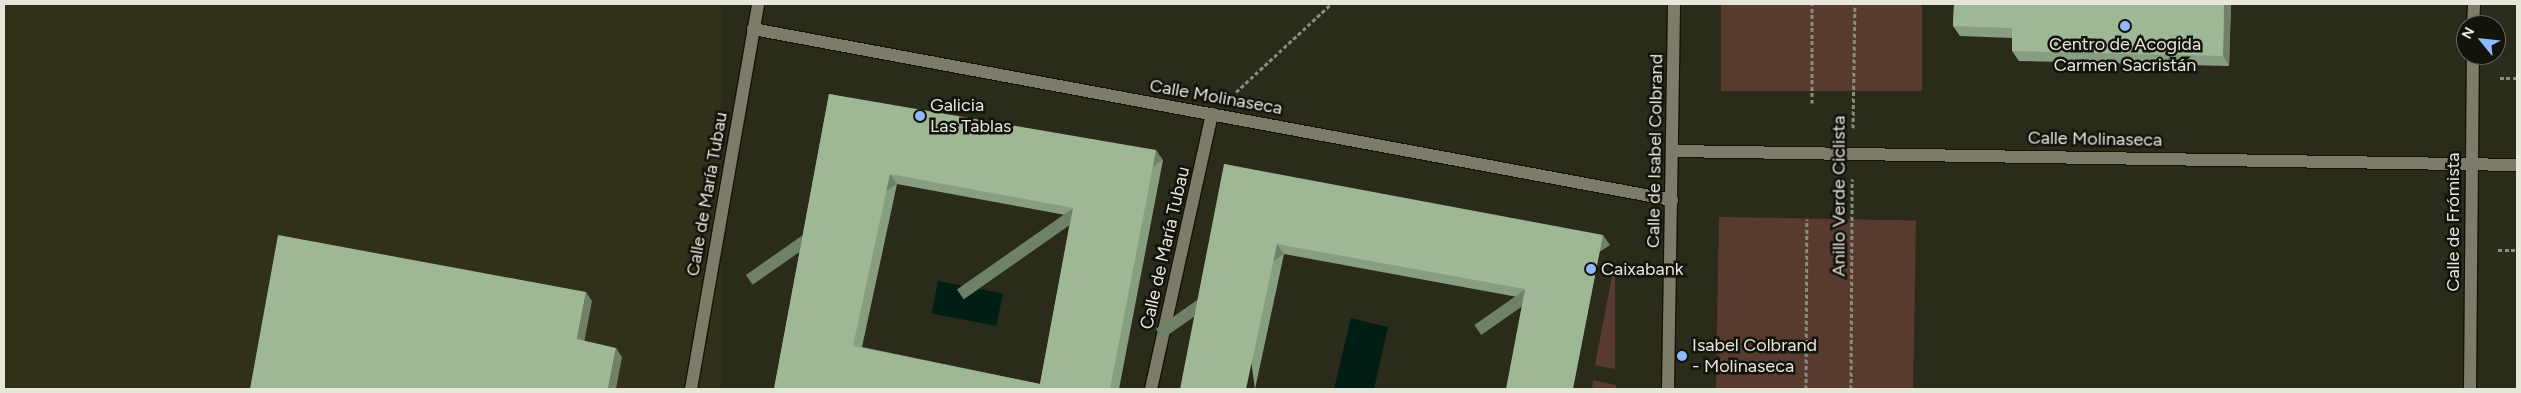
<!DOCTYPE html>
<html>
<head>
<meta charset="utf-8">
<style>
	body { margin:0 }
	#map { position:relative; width:2521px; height:393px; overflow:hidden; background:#2b2b1b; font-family:Figtree,sans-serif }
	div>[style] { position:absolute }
	.built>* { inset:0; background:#313119; transform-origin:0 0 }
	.green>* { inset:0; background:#583b2e; transform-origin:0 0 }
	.water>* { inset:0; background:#001e13; transform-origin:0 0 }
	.path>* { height:3px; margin-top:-1.5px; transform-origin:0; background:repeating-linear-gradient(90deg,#8a8a7d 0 4px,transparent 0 6.5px) }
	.roads { filter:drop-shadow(1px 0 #141305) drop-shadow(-1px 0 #141305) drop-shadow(0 1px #141305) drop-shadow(0 -1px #141305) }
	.minor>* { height:12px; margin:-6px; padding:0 6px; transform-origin:6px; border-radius:6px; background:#7c7c69 }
	.wall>* { inset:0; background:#889e80 }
	.shaded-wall>* { inset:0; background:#6f8168; transform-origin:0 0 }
	.building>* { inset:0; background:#9eb895 }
	.dots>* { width:14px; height:14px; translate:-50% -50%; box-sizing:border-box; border:2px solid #13130c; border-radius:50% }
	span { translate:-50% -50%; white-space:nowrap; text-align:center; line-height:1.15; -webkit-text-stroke:5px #13130c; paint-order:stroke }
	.poi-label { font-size:18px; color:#e6e6db }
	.left { translate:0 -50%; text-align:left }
	.street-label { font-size:18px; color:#e6e6db }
	.frame { position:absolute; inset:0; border:5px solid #e6e6db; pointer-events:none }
	.north { position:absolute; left:2456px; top:15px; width:50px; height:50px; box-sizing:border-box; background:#13130c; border:1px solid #67675f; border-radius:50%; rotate:298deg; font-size:14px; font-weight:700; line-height:20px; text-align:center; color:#e6e6db }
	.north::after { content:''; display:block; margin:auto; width:18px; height:22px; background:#8eb9fd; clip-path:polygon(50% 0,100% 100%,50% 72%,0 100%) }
</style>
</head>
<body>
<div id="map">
	<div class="built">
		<div style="left:4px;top:4px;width:717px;height:385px"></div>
	</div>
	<div class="green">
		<div style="left:1721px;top:4px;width:201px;height:87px"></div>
		<div style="left:1719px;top:217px;width:197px;height:172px;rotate:1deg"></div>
		<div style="clip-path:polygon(1615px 261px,1615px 369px,1595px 365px)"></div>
		<div style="clip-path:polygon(1593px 380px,1616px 385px,1616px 389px,1592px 389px)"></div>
	</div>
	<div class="water">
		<div style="left:938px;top:281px;width:66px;height:33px;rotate:11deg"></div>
		<div style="clip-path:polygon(1351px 318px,1388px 327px,1374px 389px,1334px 389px)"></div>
	</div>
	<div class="path">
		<div style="left:2500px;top:78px;width:17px"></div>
		<div style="left:1236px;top:92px;width:129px;rotate:-42.8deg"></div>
		<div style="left:1812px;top:103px;width:99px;rotate:-90deg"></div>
		<div style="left:1853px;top:128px;width:124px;rotate:-89.1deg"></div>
		<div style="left:2498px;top:250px;width:19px"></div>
		<div style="left:1806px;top:389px;width:170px;rotate:-89.7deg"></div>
		<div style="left:1851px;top:389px;width:210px;rotate:-89.7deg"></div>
	</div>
	<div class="roads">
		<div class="minor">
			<div style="left:2473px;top:25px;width:21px;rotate:-87deg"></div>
			<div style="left:753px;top:29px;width:935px;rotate:10.54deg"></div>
			<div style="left:1673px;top:151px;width:844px;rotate:0.95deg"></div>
			<div style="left:691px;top:389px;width:391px;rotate:-80.1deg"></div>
			<div style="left:1151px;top:389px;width:282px;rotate:-77.5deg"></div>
			<div style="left:1668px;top:389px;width:385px;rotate:-89.1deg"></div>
			<div style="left:2470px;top:389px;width:334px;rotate:-89.5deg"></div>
		</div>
	</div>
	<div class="wall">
		<div style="clip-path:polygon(1954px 4px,2231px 4px,2229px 66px,2019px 61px,2012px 51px,2012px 38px,1960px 36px,1953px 26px)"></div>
		<div style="clip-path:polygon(evenodd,829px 94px,1163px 160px,1119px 389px,774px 389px,829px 94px,897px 184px,1071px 216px,1040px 384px,862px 347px,897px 184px)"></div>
		<div style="clip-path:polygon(1224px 164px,1610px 245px,1523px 298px,1284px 254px,1255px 389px)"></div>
	</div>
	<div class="shaded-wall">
		<div style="clip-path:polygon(2224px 4px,2231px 4px,2229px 66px,2223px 56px)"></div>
		<div style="left:1156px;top:150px;width:12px;height:243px;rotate:55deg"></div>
		<div style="left:890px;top:174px;width:12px;height:176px;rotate:55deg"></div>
		<div style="left:1603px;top:235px;width:12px;height:157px;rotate:55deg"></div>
		<div style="left:1277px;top:244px;width:12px;height:148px;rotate:55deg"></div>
		<div style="clip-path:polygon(586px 292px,592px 301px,583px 348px,577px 339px)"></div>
		<div style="clip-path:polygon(616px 348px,622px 357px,616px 389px,608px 389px)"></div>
	</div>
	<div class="building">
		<div style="clip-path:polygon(1954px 4px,2224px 4px,2223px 56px,2012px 51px,2012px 28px,1953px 26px)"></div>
		<div style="clip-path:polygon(evenodd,829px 94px,1156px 150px,1110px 389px,774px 389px,829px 94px,890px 174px,1073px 208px,1040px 384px,853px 346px,890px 174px)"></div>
		<div style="clip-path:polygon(1224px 164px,1603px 235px,1573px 389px,1506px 389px,1525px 289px,1277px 244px,1246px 389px,1180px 389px)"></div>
		<div style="clip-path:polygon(278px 235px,586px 292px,577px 339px,616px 348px,608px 389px,250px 389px)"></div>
	</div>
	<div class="dots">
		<div style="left:2125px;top:26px;background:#8eb9fd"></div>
		<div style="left:920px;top:116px;background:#8eb9fd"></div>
		<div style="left:1591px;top:269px;background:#8eb9fd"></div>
		<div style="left:1682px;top:356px;background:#8eb9fd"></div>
	</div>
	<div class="poi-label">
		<span style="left:2125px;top:55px">Centro de Acogida<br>Carmen Sacristán</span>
		<span class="left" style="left:930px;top:116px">Galicia<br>Las Tablas</span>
		<span class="left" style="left:1601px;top:269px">Caixabank</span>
		<span class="left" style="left:1692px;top:356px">Isabel Colbrand<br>- Molinaseca</span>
	</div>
	<div class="street-label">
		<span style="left:1216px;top:97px;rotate:10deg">Calle Molinaseca</span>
		<span style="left:2095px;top:139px;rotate:1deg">Calle Molinaseca</span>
		<span style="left:1655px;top:151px;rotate:-89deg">Calle de Isabel Colbrand</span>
		<span style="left:707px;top:194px;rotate:-80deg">Calle de María Tubau</span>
		<span style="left:1839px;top:196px;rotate:-90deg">Anillo Verde Ciclista</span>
		<span style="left:2453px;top:222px;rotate:-90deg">Calle de Frómista</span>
		<span style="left:1165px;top:248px;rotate:-77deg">Calle de María Tubau</span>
	</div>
	<div class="frame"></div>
	<div class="north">N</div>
</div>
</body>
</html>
